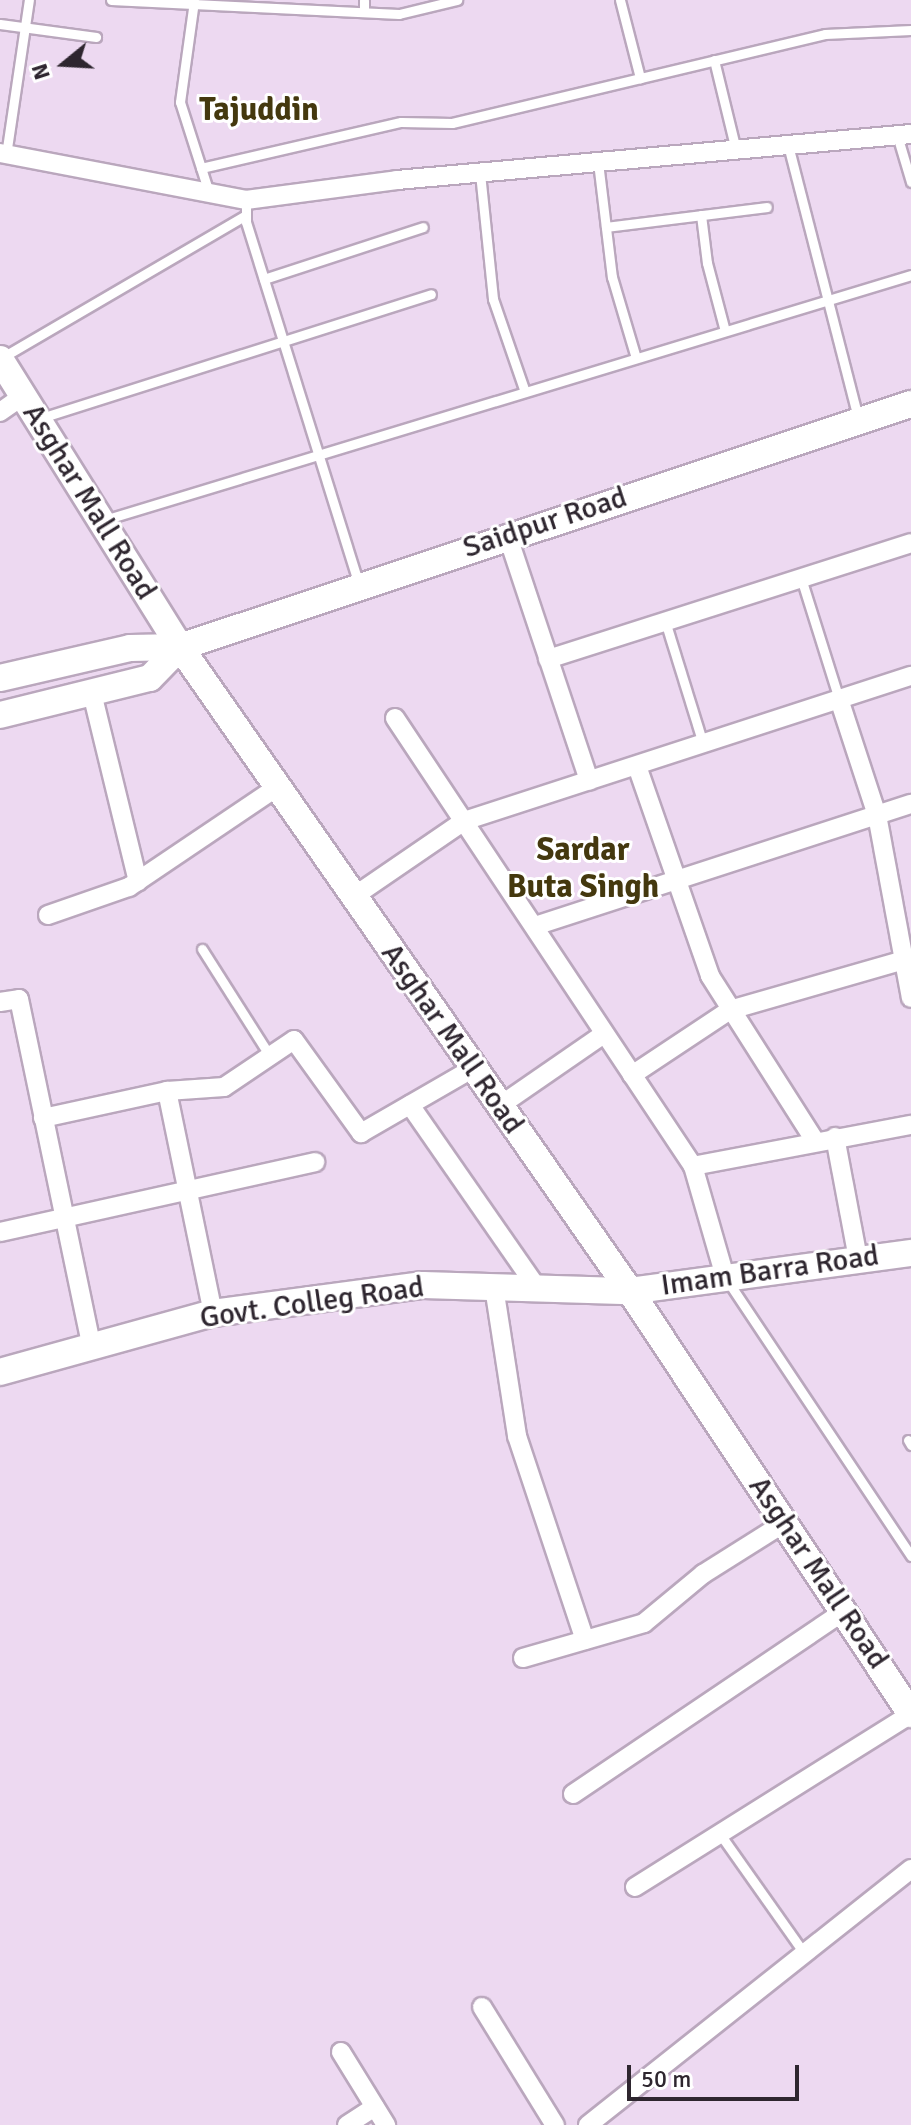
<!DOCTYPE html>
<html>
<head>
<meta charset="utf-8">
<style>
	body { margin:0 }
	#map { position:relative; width:911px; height:2125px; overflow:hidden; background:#edd9f1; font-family:Signika,sans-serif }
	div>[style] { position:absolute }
	.roads { filter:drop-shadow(2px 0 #baa7bd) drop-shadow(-2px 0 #baa7bd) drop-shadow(0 2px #baa7bd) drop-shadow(0 -2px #baa7bd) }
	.lane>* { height:9px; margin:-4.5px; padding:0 4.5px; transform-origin:4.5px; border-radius:4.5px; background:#fff }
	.street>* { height:18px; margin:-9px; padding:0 9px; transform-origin:9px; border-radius:9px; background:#fff }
	.secondary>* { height:26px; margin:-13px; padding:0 13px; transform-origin:13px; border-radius:13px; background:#fff }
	span { translate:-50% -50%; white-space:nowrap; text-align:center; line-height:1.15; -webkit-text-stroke:6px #fff; paint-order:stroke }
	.street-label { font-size:30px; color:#2e262f }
	.neighbourhood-label { font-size:32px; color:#44380e; font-weight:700 }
	.north { position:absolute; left:24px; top:24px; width:80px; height:80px; -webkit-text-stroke:6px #fff; paint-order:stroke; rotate:252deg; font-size:22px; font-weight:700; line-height:32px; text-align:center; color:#2e262f }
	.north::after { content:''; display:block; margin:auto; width:28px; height:36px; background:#2e262f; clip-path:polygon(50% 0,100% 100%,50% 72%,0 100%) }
	.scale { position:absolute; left:627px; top:2065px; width:172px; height:36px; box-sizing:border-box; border:4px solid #2e262f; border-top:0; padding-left:10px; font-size:24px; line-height:28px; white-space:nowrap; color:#2e262f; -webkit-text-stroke:6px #fff; paint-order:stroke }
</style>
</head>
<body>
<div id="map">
	<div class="roads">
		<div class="lane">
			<div style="left:111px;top:0;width:288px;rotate:2.8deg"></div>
			<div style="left:399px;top:14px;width:60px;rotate:-13.6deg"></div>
			<div style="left:620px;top:0;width:81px;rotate:75.6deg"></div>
			<div style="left:194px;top:1px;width:102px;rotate:97.9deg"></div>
			<div style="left:180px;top:102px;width:96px;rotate:72.3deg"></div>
			<div style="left:364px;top:12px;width:12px;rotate:-90deg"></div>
			<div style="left:0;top:24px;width:97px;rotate:7.7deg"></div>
			<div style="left:714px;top:60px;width:93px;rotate:76.3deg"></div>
			<div style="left:897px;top:135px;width:49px;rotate:73.4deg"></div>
			<div style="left:788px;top:145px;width:281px;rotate:75.6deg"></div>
			<div style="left:6px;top:155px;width:157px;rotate:-81.6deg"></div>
			<div style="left:598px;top:162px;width:116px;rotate:83.1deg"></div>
			<div style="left:612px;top:277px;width:84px;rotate:73.5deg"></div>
			<div style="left:201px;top:168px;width:205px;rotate:-13deg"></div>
			<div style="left:401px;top:122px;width:51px;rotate:1.1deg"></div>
			<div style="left:452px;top:123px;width:383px;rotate:-13.4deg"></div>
			<div style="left:825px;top:34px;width:86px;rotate:-2.7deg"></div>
			<div style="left:480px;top:173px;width:127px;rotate:84.1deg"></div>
			<div style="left:493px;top:299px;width:98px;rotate:71deg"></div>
			<div style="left:246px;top:200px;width:22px;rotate:90deg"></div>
			<div style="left:246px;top:222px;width:380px;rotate:72.7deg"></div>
			<div style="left:701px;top:215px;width:48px;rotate:82.9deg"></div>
			<div style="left:707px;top:263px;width:70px;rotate:75.2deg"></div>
			<div style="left:606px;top:227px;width:162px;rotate:-7.1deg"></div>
			<div style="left:264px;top:279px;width:167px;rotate:-18.1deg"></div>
			<div style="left:3px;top:357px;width:281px;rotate:-30.3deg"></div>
			<div style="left:41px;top:418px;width:409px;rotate:-17.6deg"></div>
			<div style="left:104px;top:520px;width:843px;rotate:-16.89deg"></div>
			<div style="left:801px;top:578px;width:127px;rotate:72.6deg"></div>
			<div style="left:665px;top:621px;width:129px;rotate:72.8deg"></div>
			<div style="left:202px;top:949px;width:127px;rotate:57.6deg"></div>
			<div style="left:727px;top:1280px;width:332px;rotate:56.3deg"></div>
			<div style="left:908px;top:1440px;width:6px;rotate:59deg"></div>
			<div style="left:720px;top:1834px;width:149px;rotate:54.8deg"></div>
		</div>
		<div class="street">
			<div style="left:0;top:153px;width:250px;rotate:10.8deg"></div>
			<div style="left:246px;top:200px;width:152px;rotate:-7.5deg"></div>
			<div style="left:397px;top:180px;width:516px;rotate:-5.11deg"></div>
			<div style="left:0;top:412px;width:28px;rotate:-35deg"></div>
			<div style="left:507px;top:534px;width:260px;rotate:71.6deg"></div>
			<div style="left:548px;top:659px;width:381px;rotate:-17.7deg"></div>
			<div style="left:92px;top:693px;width:194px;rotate:76.3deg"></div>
			<div style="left:839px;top:699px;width:122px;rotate:71.9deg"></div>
			<div style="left:877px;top:815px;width:186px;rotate:79.5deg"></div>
			<div style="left:395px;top:718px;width:538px;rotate:56.37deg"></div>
			<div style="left:693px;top:1166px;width:116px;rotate:73.9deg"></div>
			<div style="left:637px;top:766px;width:222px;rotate:70.8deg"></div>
			<div style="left:710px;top:976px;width:196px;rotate:57.5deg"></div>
			<div style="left:353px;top:897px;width:135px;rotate:-34.4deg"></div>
			<div style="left:464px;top:821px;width:470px;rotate:-18deg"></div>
			<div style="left:48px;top:915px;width:86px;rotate:-19.1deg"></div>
			<div style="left:129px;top:887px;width:179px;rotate:-34deg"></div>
			<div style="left:538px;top:925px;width:392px;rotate:-18deg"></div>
			<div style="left:0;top:1002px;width:19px;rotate:-9deg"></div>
			<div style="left:19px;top:999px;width:356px;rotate:78.2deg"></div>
			<div style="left:632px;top:1075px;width:118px;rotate:-33.6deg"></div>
			<div style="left:730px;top:1010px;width:188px;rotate:-16deg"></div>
			<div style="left:167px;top:1091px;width:227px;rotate:78.3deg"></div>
			<div style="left:410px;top:1105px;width:223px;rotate:55.2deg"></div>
			<div style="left:498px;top:1107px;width:129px;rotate:-34.6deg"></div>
			<div style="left:43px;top:1118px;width:127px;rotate:-12.3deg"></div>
			<div style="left:167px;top:1091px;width:57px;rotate:-4deg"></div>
			<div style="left:224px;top:1087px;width:84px;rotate:-33.9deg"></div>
			<div style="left:294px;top:1040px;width:115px;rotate:54.2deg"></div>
			<div style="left:361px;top:1133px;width:128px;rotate:-30deg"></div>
			<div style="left:835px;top:1137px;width:124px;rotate:79.3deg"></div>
			<div style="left:693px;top:1166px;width:222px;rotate:-10.7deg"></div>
			<div style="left:0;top:1232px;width:323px;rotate:-12.5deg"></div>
			<div style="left:494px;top:1287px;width:151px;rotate:81.2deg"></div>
			<div style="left:517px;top:1436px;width:215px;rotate:71.6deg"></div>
			<div style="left:523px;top:1658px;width:126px;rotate:-16.1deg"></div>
			<div style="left:644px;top:1623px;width:77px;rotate:-39.7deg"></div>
			<div style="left:703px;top:1574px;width:96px;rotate:-32.2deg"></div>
			<div style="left:573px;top:1794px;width:327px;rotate:-34deg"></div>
			<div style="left:635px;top:1887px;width:326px;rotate:-32.1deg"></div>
			<div style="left:482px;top:2007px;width:139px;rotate:58.3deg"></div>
			<div style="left:341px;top:2052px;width:86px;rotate:58.3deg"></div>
			<div style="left:347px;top:2125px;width:33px;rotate:-33deg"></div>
			<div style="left:588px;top:2125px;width:412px;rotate:-38.4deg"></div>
		</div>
		<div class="secondary">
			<div style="left:0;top:359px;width:340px;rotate:58deg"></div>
			<div style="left:180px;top:647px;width:786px;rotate:55.06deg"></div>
			<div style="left:630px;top:1291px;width:508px;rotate:56.4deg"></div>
			<div style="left:0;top:678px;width:133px;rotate:-13deg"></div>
			<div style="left:130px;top:648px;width:50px;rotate:-1.1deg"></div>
			<div style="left:180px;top:647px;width:770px;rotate:-18.39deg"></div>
			<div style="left:0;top:715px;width:154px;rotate:-13.9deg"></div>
			<div style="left:150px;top:678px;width:43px;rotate:-45.9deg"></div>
			<div style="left:0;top:1372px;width:221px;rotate:-15.5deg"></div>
			<div style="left:213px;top:1313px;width:212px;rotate:-7.6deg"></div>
			<div style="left:423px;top:1285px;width:207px;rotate:1.7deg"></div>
			<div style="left:630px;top:1291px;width:284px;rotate:-7.7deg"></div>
		</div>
	</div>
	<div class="street-label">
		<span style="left:89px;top:502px;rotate:58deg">Asghar Mall Road</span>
		<span style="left:545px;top:523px;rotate:-18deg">Saidpur Road</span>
		<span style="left:452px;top:1039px;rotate:55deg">Asghar Mall Road</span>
		<span style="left:770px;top:1271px;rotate:-8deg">Imam Barra Road</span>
		<span style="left:312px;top:1303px;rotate:-8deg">Govt. Colleg Road</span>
		<span style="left:818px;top:1573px;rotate:56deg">Asghar Mall Road</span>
	</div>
	<div class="neighbourhood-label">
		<span style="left:259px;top:110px">Tajuddin</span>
		<span style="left:583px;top:869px">Sardar<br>Buta Singh</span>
	</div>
	<div class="north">N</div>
	<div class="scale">50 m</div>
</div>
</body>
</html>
